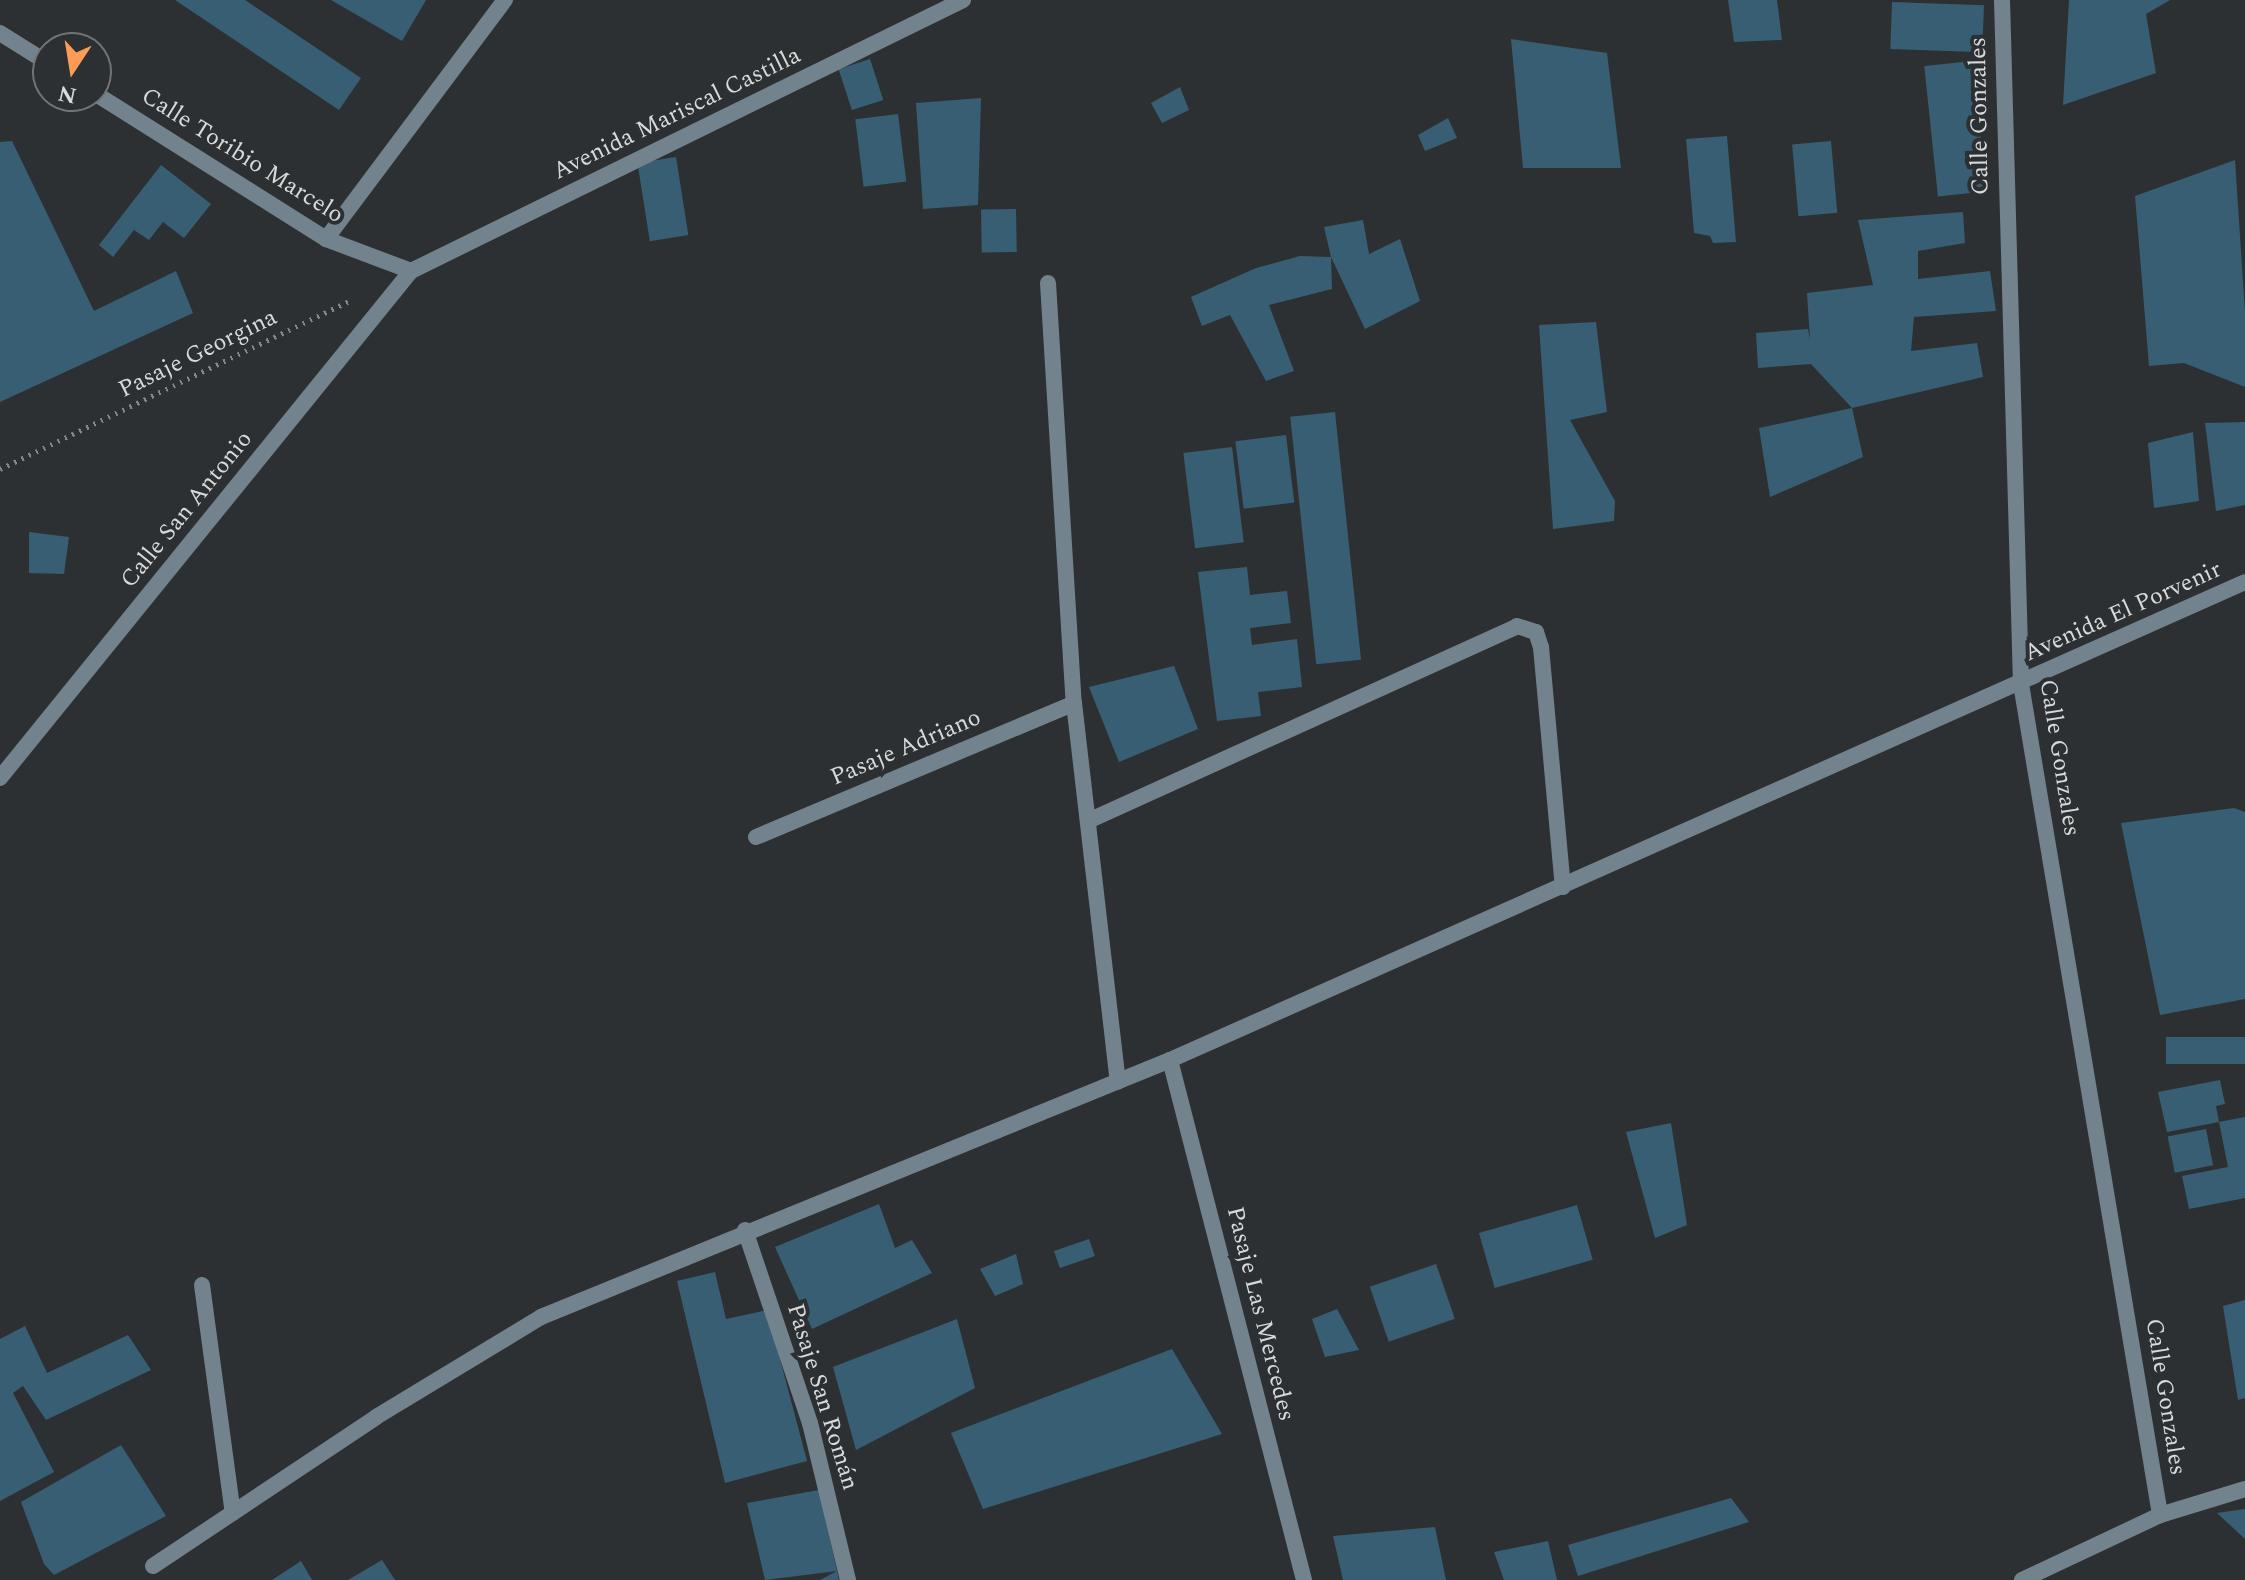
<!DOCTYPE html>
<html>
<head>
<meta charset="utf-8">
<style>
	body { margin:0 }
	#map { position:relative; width:2245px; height:1580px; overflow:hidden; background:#2d3032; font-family:Spectral,serif }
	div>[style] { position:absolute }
	.building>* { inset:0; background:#385e73; transform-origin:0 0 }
	.path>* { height:5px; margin-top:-2.5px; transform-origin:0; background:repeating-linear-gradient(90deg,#85888a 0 2px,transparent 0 8px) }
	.service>* { height:16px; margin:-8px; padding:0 8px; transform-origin:8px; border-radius:8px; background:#72838d }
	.minor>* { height:16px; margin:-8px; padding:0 8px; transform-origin:8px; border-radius:8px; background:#72838d }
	span { translate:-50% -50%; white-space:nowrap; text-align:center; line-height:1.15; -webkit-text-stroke:8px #2d3032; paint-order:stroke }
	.street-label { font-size:24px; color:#d7d9db }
	.north { position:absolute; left:32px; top:32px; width:80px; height:80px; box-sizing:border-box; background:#2d3032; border:2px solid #717476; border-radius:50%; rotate:192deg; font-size:22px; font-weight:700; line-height:32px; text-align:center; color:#d7d9db }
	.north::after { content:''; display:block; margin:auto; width:28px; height:36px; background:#fd9c56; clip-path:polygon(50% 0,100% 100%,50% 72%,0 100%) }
</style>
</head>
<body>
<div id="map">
	<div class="building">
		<div style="clip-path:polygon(175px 0,245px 0,361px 78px,339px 110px)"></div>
		<div style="clip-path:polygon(331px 0,426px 0,402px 41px)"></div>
		<div style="clip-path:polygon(1728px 0,1777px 0,1782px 40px,1734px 42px)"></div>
		<div style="clip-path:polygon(2069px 0,2170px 0,2146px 14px,2156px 73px,2063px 105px)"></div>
		<div style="left:1892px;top:2px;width:92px;height:47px;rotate:2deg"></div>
		<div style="clip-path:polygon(1511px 39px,1607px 53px,1621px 168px,1523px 168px)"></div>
		<div style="left:870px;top:59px;width:43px;height:33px;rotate:72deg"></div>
		<div style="left:1973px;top:61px;width:131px;height:49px;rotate:84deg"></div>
		<div style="clip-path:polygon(1180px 87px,1189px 110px,1162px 123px,1151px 103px)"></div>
		<div style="clip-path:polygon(981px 98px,978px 205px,923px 209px,916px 103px)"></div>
		<div style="left:898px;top:114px;width:68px;height:43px;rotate:83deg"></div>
		<div style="clip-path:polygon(1448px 118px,1457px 138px,1425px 151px,1418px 135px)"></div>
		<div style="clip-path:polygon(1727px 136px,1736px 242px,1713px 243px,1710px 236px,1694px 233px,1686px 139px)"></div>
		<div style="clip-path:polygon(12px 141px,94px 311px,176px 271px,193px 313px,0 402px,0 142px)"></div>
		<div style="left:1831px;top:141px;width:72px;height:39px;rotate:85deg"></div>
		<div style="left:676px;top:157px;width:79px;height:39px;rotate:81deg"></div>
		<div style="clip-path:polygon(2235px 160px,2245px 312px,2245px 387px,2184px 363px,2149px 366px,2135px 196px)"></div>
		<div style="clip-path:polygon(161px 165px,211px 204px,184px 238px,163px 222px,149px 240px,134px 230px,113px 257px,99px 245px)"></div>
		<div style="left:1016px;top:209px;width:43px;height:35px;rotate:89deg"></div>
		<div style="clip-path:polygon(1963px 212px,1965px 243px,1918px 251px,1918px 279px,1990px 271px,1996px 311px,1914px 317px,1911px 351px,1977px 343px,1983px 377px,1852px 408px,1811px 364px,1758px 368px,1756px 333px,1808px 329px,1810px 340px,1807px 293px,1873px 285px,1858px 220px)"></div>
		<div style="clip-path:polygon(1363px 220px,1369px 254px,1400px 239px,1420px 301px,1365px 329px,1331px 257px,1332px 289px,1269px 305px,1294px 371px,1266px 381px,1230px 315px,1202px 326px,1191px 297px,1256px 268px,1300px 256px,1331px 257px,1324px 227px)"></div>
		<div style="clip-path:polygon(1596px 322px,1607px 412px,1570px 420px,1615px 501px,1614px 521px,1553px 529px,1539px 325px)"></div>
		<div style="clip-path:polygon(1852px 408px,1863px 457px,1770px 497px,1759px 428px)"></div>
		<div style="left:1335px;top:412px;width:249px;height:45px;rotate:84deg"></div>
		<div style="clip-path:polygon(2245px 422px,2245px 505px,2216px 511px,2205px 423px)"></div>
		<div style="clip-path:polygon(2193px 432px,2199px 501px,2154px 508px,2148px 443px)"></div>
		<div style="left:1286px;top:435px;width:68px;height:51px;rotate:83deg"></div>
		<div style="left:1232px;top:447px;width:96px;height:49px;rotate:83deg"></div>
		<div style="clip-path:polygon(29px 532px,69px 537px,64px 574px,29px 573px)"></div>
		<div style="clip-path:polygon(1247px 567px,1250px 595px,1287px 591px,1291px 623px,1250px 628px,1252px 645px,1297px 639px,1302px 687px,1258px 692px,1261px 716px,1217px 721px,1198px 572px)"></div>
		<div style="clip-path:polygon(1174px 666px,1198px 729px,1119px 762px,1089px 687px)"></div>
		<div style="clip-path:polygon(2234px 808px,2245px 812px,2245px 999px,2160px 1015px,2121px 823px)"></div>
		<div style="left:2245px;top:1037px;width:27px;height:79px;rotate:90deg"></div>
		<div style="clip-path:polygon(2220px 1080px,2225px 1104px,2216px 1106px,2219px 1122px,2167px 1132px,2158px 1092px)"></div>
		<div style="clip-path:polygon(2245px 1117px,2245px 1198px,2189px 1209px,2182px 1176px,2228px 1167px,2219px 1122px)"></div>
		<div style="clip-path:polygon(1671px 1123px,1687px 1225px,1655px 1238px,1626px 1132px)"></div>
		<div style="left:2206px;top:1129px;width:37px;height:39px;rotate:79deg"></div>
		<div style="clip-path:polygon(879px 1204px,895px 1248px,912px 1240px,932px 1273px,812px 1329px,775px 1247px)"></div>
		<div style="left:1577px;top:1205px;width:57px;height:102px;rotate:74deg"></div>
		<div style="left:1089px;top:1239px;width:18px;height:37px;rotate:71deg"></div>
		<div style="clip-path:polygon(1016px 1254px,1023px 1284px,995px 1296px,980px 1269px)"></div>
		<div style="left:1436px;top:1264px;width:58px;height:70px;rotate:71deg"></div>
		<div style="clip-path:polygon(715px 1272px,726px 1319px,767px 1310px,807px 1461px,725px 1483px,677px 1281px)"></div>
		<div style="clip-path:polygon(2245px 1300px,2245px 1398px,2238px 1400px,2223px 1306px)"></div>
		<div style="clip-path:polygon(1337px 1309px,1359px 1350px,1325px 1357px,1312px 1319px)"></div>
		<div style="clip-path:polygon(957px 1319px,975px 1388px,856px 1450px,833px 1367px)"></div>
		<div style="clip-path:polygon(25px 1326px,47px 1373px,128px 1335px,151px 1370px,46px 1420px,23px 1386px,13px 1393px,54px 1472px,0 1501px,0 1339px)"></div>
		<div style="clip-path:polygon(1172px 1349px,1222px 1434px,983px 1509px,951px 1433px)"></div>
		<div style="clip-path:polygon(121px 1445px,166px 1516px,54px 1575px,44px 1564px,21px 1502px)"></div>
		<div style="clip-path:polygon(819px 1490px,839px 1580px,820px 1580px,837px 1571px,765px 1580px,747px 1503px)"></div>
		<div style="clip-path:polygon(1731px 1498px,1749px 1522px,1578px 1576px,1568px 1545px)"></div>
		<div style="clip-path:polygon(2245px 1509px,2245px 1539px,2217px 1513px)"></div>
		<div style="clip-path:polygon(1435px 1527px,1446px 1580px,1343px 1580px,1333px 1536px)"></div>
		<div style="clip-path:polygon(1548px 1541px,1557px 1580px,1504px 1580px,1494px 1552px)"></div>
		<div style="clip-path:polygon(382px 1560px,395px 1580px,348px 1580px)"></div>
		<div style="clip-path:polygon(301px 1561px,312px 1580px,272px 1580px)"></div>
	</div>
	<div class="path">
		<div style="left:0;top:469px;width:387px;rotate:-25.7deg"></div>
	</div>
	<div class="service">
		<div style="left:326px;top:239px;width:299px;rotate:-53.2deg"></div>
	</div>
	<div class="minor">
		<div style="left:2002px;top:0;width:684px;rotate:88.41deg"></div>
		<div style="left:2021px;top:684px;width:843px;rotate:80.5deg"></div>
		<div style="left:0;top:33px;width:57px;rotate:32deg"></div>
		<div style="left:96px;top:94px;width:272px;rotate:32.2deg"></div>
		<div style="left:326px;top:239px;width:91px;rotate:20.6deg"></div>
		<div style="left:1048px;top:283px;width:421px;rotate:86.5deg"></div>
		<div style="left:1074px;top:703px;width:381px;rotate:83.4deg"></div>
		<div style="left:0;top:778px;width:653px;rotate:-50.97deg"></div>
		<div style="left:411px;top:271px;width:615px;rotate:-26.15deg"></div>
		<div style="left:1088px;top:821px;width:471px;rotate:-24.4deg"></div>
		<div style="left:1517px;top:626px;width:20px;rotate:18deg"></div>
		<div style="left:1536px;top:632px;width:16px;rotate:72deg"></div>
		<div style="left:1541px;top:647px;width:241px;rotate:84.8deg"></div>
		<div style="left:756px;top:837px;width:345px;rotate:-22.8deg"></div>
		<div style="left:1170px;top:1060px;width:537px;rotate:75.55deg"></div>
		<div style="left:745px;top:1230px;width:204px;rotate:71.4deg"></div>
		<div style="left:810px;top:1423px;width:162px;rotate:76.4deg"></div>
		<div style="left:202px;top:1285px;width:230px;rotate:82.3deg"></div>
		<div style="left:153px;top:1566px;width:268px;rotate:-33.7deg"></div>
		<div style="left:376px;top:1417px;width:193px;rotate:-31.2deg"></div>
		<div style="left:541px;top:1317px;width:679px;rotate:-22.22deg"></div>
		<div style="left:1170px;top:1060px;width:1176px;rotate:-23.97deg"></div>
		<div style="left:2022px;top:1580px;width:153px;rotate:-25.2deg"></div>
		<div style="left:2160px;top:1515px;width:89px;rotate:-17deg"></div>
	</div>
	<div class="street-label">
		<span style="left:677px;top:114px;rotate:-26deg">Avenida Mariscal Castilla</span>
		<span style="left:1980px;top:116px;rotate:-91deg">Calle Gonzales</span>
		<span style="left:242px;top:156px;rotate:32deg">Calle Toribio Marcelo</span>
		<span style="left:198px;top:354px;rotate:-26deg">Pasaje Georgina</span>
		<span style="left:187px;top:510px;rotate:-51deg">Calle San Antonio</span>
		<span style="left:2123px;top:612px;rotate:-24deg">Avenida El Porvenir</span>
		<span style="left:906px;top:748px;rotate:-23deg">Pasaje Adriano</span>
		<span style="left:2059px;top:758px;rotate:81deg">Calle Gonzales</span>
		<span style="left:1260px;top:1314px;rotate:76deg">Pasaje Las Mercedes</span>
		<span style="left:822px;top:1397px;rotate:73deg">Pasaje San Román</span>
		<span style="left:2165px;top:1397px;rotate:81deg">Calle Gonzales</span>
	</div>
	<div class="north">N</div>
</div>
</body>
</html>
